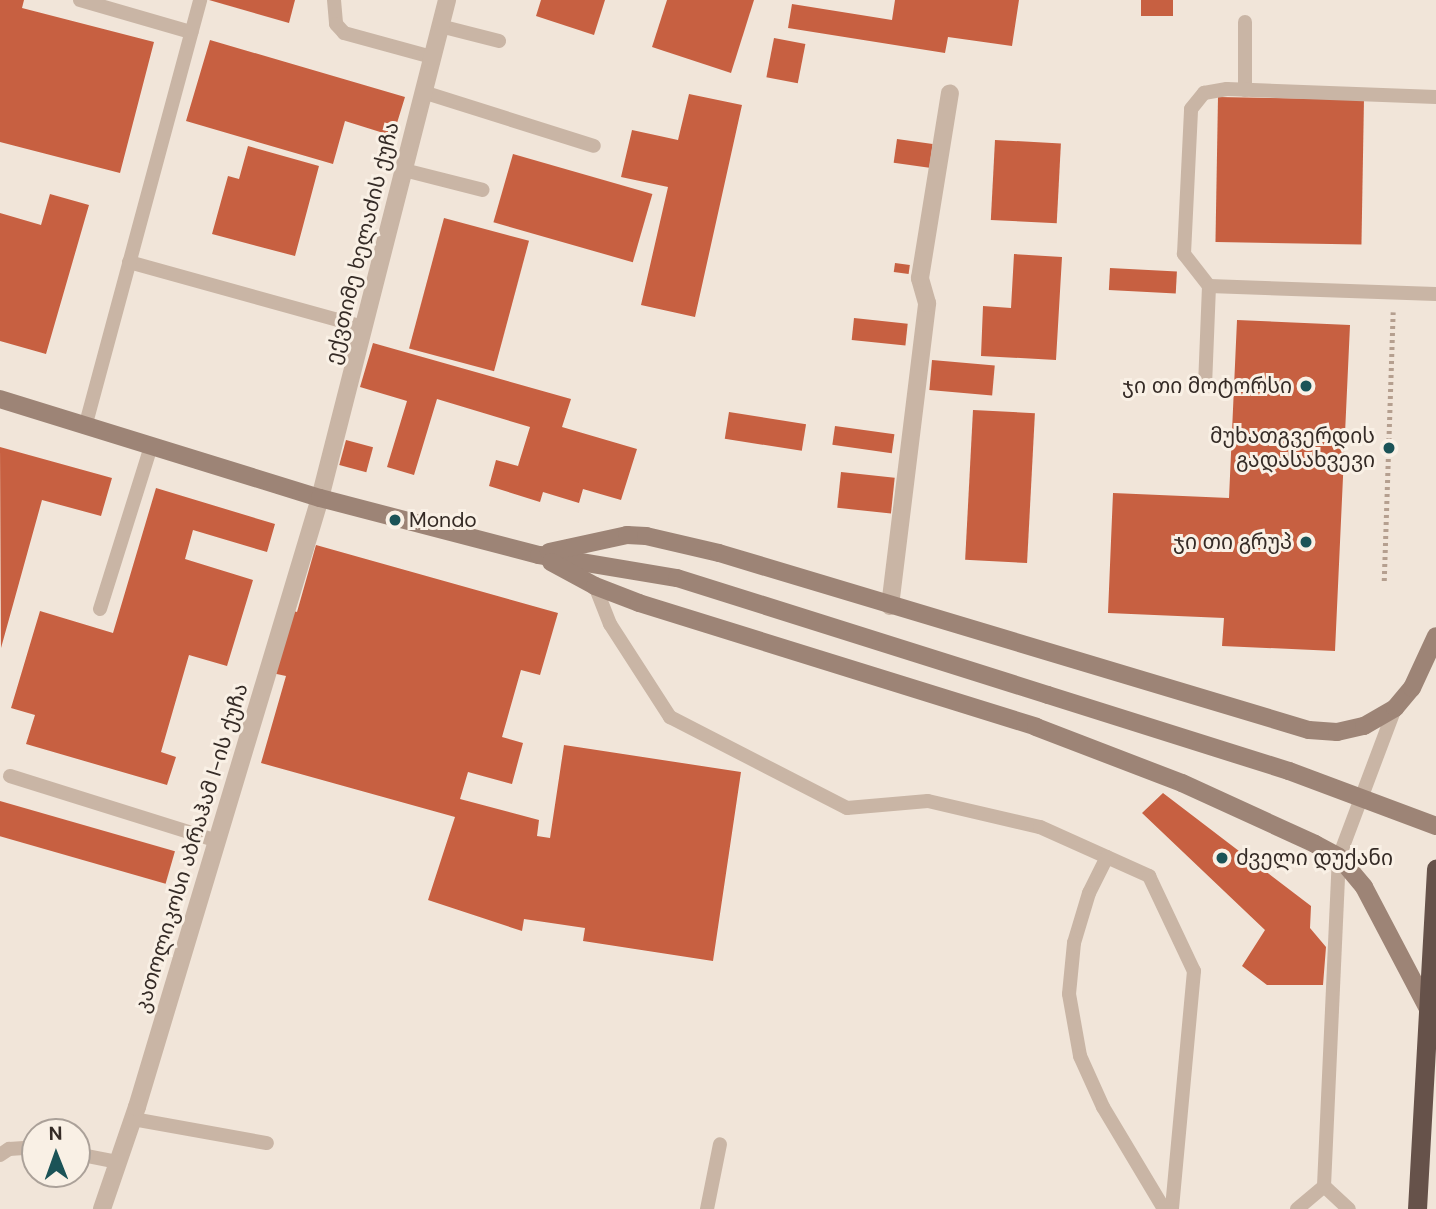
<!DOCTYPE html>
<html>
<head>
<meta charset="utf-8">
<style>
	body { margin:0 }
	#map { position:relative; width:1436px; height:1209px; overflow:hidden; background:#f1e5d9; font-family:"DM Sans","Noto Sans Georgian",sans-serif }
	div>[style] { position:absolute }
	.building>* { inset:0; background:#c76041; transform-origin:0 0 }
	.path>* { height:4.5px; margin-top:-2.25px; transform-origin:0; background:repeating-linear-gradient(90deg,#b59f8f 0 3.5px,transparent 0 7px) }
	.service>* { height:14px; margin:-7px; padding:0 7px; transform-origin:7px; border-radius:7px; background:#c9b5a5 }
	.minor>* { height:18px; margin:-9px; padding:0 9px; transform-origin:9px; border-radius:9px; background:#c9b5a5 }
	.secondary>* { height:18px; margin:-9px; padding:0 9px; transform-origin:9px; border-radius:9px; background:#9d8476 }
	.trunk>* { height:19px; margin:-9.5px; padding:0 9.5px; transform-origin:9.5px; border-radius:9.5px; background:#66524a }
	.secondary-bridge>* { height:18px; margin:-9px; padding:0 9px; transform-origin:9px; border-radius:9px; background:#9d8476 }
	.dots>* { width:19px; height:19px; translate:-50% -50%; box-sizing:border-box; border:4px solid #f9f0e5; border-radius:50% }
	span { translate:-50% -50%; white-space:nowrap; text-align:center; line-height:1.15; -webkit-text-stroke:6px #f9f0e5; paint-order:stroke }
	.street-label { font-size:21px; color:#352b26 }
	.poi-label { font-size:21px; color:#352b26 }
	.right { translate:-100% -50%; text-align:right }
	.left { translate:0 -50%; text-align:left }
	.north { position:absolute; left:21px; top:1118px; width:70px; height:70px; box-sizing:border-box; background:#f9f0e5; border:2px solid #aba199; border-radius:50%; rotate:359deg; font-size:19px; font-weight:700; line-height:28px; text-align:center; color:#352b26 }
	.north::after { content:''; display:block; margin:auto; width:24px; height:32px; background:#1b5357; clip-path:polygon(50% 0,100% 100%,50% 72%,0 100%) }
</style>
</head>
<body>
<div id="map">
	<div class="building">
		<div style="clip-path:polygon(0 0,24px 0,22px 8px,154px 42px,120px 173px,0 142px)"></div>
		<div style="clip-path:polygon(209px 0,295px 0,289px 23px)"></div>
		<div style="clip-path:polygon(541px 0,605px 0,594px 35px,536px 16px)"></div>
		<div style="clip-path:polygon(667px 0,754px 0,731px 73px,652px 47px)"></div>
		<div style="clip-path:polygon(895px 0,1019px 0,1012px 46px,948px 37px,945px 53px,788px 28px,792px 4px,892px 20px)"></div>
		<div style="left:1141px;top:0;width:32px;height:16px"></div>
		<div style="left:774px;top:38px;width:32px;height:40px;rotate:11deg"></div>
		<div style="clip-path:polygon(210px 40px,405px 97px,393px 136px,345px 121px,333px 164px,186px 121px)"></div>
		<div style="clip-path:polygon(689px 94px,742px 105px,695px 317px,641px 305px,668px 187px,621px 177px,632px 130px,678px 140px)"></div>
		<div style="left:1218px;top:97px;width:146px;height:145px;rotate:1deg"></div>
		<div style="left:897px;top:139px;width:36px;height:24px;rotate:8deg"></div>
		<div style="left:995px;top:140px;width:66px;height:80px;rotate:3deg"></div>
		<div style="clip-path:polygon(248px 146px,319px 166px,295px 256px,212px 234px,228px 176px,239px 179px)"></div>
		<div style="left:513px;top:154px;width:145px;height:71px;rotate:16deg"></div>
		<div style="clip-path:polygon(50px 194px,89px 205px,46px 354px,0 341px,0 213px,41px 225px)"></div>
		<div style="left:444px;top:218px;width:88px;height:135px;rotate:15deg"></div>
		<div style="clip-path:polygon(1014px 254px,1062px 257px,1056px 360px,981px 356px,983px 306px,1011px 308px)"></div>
		<div style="left:895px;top:263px;width:15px;height:9px;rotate:8deg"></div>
		<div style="left:1110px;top:268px;width:67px;height:22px;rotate:3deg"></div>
		<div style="left:854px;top:318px;width:54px;height:22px;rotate:6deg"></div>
		<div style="clip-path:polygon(1237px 320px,1350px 325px,1335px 651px,1222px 646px,1224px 618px,1108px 613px,1113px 493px,1229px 498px)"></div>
		<div style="clip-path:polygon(373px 343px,571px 399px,562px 427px,637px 449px,621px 500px,583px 489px,579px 503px,543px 492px,540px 502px,489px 486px,496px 460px,518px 466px,530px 427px,437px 399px,414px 475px,387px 467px,407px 401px,360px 387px)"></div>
		<div style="left:932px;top:360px;width:63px;height:30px;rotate:5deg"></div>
		<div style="left:973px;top:410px;width:62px;height:150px;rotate:3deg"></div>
		<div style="left:729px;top:412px;width:78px;height:27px;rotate:9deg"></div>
		<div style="left:835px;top:426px;width:60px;height:19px;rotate:8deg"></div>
		<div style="left:346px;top:440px;width:28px;height:26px;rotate:15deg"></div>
		<div style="clip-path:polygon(0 447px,112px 478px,101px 516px,42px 500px,1px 648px)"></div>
		<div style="left:841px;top:472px;width:54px;height:36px;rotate:6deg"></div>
		<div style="clip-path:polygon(156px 488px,275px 524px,267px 552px,193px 530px,185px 559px,253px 580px,227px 666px,189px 655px,161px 752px,176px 757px,167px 785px,26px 744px,35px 715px,11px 708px,40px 611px,113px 633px)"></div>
		<div style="clip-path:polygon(316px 545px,558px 613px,540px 675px,521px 670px,502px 737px,523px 743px,512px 784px,468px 772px,460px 799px,539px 820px,537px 836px,550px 838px,564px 745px,741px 772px,713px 961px,583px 941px,585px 928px,524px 919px,522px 931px,428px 900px,455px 817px,261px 763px,286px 676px,272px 673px,290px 610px,297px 612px)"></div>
		<div style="clip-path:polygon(1163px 793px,1311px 906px,1310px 928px,1326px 947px,1323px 985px,1267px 985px,1242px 966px,1265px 930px,1142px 813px)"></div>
		<div style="left:0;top:801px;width:182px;height:34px;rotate:16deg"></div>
	</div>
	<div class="path">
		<div style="left:1384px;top:581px;width:269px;rotate:-88.1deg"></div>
	</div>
	<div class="service">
		<div style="left:80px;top:0;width:116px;rotate:16.1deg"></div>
		<div style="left:334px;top:0;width:24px;rotate:85deg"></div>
		<div style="left:336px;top:24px;width:12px;rotate:48deg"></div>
		<div style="left:344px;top:33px;width:91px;rotate:15.3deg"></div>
		<div style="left:1245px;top:22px;width:68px;rotate:90deg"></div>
		<div style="left:440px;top:26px;width:61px;rotate:14.3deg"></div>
		<div style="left:423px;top:92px;width:179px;rotate:17.5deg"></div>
		<div style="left:404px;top:170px;width:81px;rotate:14.2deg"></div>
		<div style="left:129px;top:262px;width:244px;rotate:15.5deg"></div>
		<div style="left:1209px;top:286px;width:41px;rotate:-128deg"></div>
		<div style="left:1184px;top:254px;width:145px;rotate:-87.2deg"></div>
		<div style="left:1191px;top:109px;width:21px;rotate:-51deg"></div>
		<div style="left:1204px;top:93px;width:23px;rotate:-10deg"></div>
		<div style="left:1227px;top:89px;width:209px;rotate:2.2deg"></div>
		<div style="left:1205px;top:386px;width:100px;rotate:-87.7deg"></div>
		<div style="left:1209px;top:286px;width:227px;rotate:2deg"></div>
		<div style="left:85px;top:427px;width:442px;rotate:-74.9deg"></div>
		<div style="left:595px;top:586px;width:41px;rotate:68.5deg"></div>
		<div style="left:610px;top:624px;width:111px;rotate:57.2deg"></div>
		<div style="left:670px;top:717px;width:199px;rotate:27.2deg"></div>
		<div style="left:847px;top:808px;width:81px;rotate:-4.9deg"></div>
		<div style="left:928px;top:801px;width:115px;rotate:13.1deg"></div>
		<div style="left:1040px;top:827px;width:120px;rotate:24.2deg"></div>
		<div style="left:1149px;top:876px;width:105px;rotate:64.7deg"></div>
		<div style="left:1194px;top:971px;width:239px;rotate:95.3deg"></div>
		<div style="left:100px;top:609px;width:171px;rotate:-72.6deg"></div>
		<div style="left:10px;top:776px;width:217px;rotate:17.4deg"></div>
		<div style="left:1107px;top:857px;width:40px;rotate:116.6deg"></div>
		<div style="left:1089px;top:893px;width:52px;rotate:106.7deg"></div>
		<div style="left:1074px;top:943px;width:51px;rotate:95.6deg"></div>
		<div style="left:1069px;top:994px;width:63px;rotate:79.9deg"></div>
		<div style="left:1080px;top:1056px;width:56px;rotate:65.7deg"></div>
		<div style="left:1103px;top:1107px;width:119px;rotate:59.1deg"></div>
		<div style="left:133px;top:1119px;width:136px;rotate:10.2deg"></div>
		<div style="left:77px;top:1154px;width:42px;rotate:11deg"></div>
		<div style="left:0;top:1155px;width:11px;rotate:-34deg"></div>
		<div style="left:9px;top:1149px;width:26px;rotate:-4deg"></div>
		<div style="left:1324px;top:1186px;width:34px;rotate:43deg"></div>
		<div style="left:707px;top:1209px;width:66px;rotate:-78.7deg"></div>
		<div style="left:1297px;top:1209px;width:35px;rotate:-40deg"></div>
		<div style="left:1324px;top:1186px;width:329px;rotate:-87.4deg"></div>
		<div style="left:1339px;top:857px;width:159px;rotate:-69.4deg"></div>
	</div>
	<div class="minor">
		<div style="left:890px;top:606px;width:305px;rotate:-83deg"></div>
		<div style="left:927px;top:303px;width:26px;rotate:-106deg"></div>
		<div style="left:920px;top:278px;width:187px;rotate:-80.8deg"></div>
		<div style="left:102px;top:1209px;width:108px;rotate:-71.1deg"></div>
		<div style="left:137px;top:1107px;width:636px;rotate:-73.27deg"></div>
		<div style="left:320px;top:498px;width:514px;rotate:-75.69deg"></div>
	</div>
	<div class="secondary">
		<div style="left:0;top:399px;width:335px;rotate:17.2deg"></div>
		<div style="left:320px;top:498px;width:226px;rotate:14.6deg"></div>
		<div style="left:539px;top:555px;width:140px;rotate:9.5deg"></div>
		<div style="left:677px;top:578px;width:389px;rotate:17.5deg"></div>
		<div style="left:549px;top:552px;width:80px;rotate:-12.3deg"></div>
		<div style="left:627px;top:535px;width:19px;rotate:3deg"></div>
		<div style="left:646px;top:536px;width:75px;rotate:13.1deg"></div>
		<div style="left:719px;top:553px;width:616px;rotate:16.7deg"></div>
		<div style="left:1309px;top:730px;width:28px;rotate:4deg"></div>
		<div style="left:1337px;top:732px;width:28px;rotate:-13deg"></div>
		<div style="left:1364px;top:726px;width:36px;rotate:-30deg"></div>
		<div style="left:1395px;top:708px;width:26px;rotate:-50deg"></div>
		<div style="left:1412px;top:688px;width:57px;rotate:-65.2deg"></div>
		<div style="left:551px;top:562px;width:50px;rotate:28.6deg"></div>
		<div style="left:595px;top:586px;width:47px;rotate:21.1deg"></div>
		<div style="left:639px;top:603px;width:416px;rotate:17.3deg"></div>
		<div style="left:1036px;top:727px;width:156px;rotate:21deg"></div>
		<div style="left:1182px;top:783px;width:146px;rotate:24.6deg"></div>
		<div style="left:1315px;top:844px;width:27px;rotate:28deg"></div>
		<div style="left:1339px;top:857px;width:39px;rotate:50deg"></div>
		<div style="left:1364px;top:887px;width:138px;rotate:62.3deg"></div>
	</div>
	<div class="trunk">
		<div style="left:1417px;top:1209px;width:341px;rotate:-86.8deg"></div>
	</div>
	<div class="secondary-bridge">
		<div style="left:1048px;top:695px;width:253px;rotate:17.5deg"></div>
		<div style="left:1289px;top:771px;width:157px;rotate:20.5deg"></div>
	</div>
	<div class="dots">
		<div style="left:1306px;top:386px;background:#1b5357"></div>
		<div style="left:1389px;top:448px;background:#1b5357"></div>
		<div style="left:395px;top:520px;background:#1b5357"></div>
		<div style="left:1306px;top:542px;background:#1b5357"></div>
		<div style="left:1222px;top:858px;background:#1b5357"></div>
	</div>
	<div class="street-label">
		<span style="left:362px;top:243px;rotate:-76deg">ექვთიმე ხელაძის ქუჩა</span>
		<span style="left:191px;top:848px;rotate:-73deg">კათოლიკოსი აბრაჰამ I-ის ქუჩა</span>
	</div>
	<div class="poi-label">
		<span class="right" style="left:1292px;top:386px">ჯი თი მოტორსი</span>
		<span class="right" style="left:1375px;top:448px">მუხათგვერდის<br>გადასახვევი</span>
		<span class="left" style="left:409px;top:520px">Mondo</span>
		<span class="right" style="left:1292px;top:542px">ჯი თი გრუპ</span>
		<span class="left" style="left:1236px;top:858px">ძველი დუქანი</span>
	</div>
	<div class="north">N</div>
</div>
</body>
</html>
